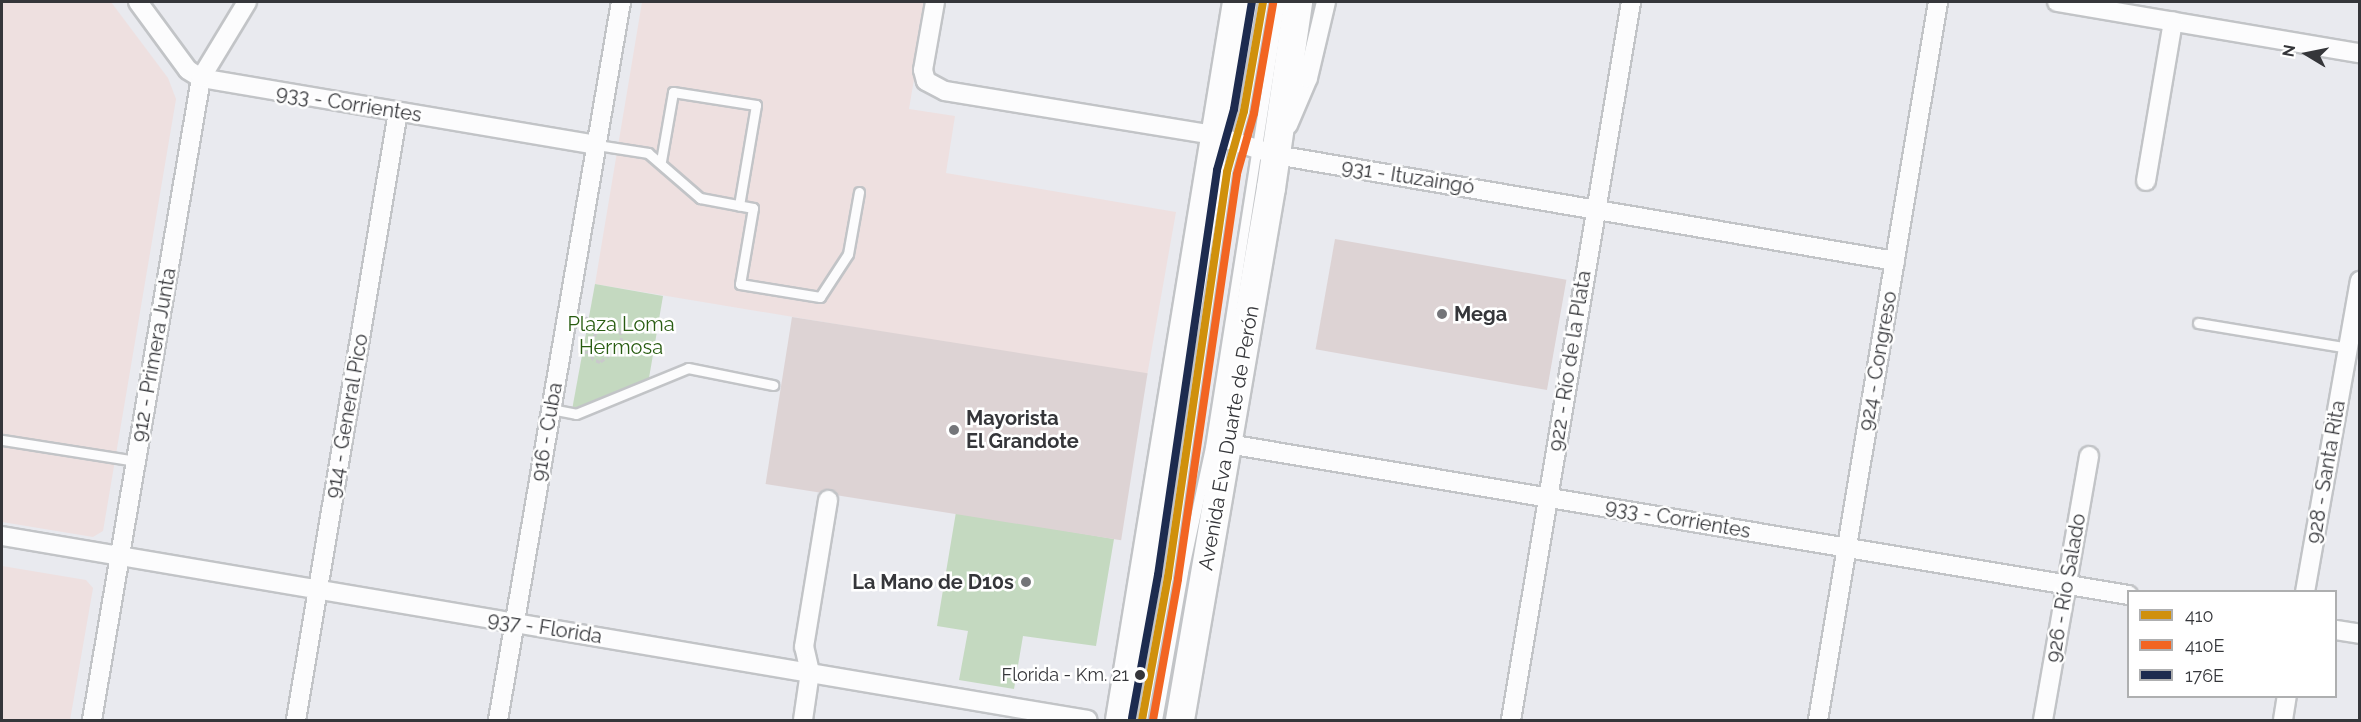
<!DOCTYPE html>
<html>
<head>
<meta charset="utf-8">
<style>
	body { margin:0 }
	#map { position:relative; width:2361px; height:722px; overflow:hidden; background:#e9eaef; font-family:Raleway,sans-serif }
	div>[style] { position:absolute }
	.industrial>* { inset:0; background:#eee0e0 }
	.green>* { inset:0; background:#c4d9c0 }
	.building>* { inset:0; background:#ddd3d4; transform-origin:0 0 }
	.path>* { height:3px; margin-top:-1.5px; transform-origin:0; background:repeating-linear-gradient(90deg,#c9c9cb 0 4.5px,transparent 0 7.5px) }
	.roads { filter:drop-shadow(2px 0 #c2c4c7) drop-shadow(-2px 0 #c2c4c7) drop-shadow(0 2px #c2c4c7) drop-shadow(0 -2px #c2c4c7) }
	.service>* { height:9px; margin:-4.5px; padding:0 4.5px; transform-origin:4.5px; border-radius:4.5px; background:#fcfcfd }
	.minor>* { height:18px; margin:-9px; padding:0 9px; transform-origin:9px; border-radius:9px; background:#fcfcfd }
	.primary>* { height:28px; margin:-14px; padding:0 14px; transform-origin:14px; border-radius:14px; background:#fcfcfd }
	.bus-1>* { height:8px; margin:-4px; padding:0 4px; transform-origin:4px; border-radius:4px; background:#d0900c }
	.bus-2>* { height:8px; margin:-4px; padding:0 4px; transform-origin:4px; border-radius:4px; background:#f26522 }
	.bus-3>* { height:8px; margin:-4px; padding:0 4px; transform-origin:4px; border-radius:4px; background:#1d2b4f }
	.dots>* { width:16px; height:16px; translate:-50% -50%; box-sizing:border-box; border:3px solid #fff; border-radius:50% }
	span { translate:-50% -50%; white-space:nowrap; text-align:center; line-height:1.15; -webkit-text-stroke:5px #fff; paint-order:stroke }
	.bus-label { font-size:18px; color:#35363a }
	.right { translate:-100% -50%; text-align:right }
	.street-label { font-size:20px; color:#35363a }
	.poi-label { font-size:20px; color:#35363a; font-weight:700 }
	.left { translate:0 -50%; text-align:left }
	.park-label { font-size:20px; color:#285c11 }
	.frame { position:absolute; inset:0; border:3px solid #35363a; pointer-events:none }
	.legend { position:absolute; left:2127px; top:590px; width:210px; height:108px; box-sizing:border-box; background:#fff; border:2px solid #aeafb0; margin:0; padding:8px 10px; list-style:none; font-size:18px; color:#35363a }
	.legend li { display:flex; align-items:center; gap:12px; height:30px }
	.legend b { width:30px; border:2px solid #aeafb0 }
	.north { position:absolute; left:2277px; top:24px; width:60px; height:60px; -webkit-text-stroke:4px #fff; paint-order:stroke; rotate:280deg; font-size:16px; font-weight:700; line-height:24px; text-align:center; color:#35363a }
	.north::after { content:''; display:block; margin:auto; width:21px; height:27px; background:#35363a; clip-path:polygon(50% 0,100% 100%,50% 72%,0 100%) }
</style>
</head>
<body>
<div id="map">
	<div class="industrial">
		<div style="clip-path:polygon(2px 2px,111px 2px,168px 78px,176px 99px,103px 531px,93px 537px,2px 522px)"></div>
		<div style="clip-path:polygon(642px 2px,927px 2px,909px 109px,955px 116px,946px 173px,1176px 212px,1147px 376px,595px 284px)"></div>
		<div style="clip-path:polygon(2px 566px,86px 580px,93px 588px,70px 720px,2px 720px)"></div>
	</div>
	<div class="green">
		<div style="clip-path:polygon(595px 284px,663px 296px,649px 378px,572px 410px)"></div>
		<div style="clip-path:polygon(956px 512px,1114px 539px,1096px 646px,1023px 636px,1014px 689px,959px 680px,968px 631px,937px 626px)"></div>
	</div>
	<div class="building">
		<div style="left:1335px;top:239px;width:235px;height:112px;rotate:10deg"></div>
		<div style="left:792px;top:317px;width:360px;height:169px;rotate:9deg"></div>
	</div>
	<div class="path">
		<div style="left:585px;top:317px;width:17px;rotate:33deg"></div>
		<div style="left:604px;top:321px;width:18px;rotate:29deg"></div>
		<div style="left:620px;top:330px;width:13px;rotate:81deg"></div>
		<div style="left:622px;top:343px;width:11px;rotate:105deg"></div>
		<div style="left:619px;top:354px;width:9px;rotate:180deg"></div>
		<div style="left:610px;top:354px;width:13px;rotate:141deg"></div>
		<div style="left:600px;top:362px;width:8px;rotate:-157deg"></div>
		<div style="left:593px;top:359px;width:9px;rotate:-111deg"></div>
		<div style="left:590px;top:351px;width:24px;rotate:-73deg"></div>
		<div style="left:597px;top:328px;width:10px;rotate:-45deg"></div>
		<div style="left:578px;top:354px;width:12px;rotate:-14deg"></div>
	</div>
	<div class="roads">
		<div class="service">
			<div style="left:597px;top:145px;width:52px;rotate:8.9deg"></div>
			<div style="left:648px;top:153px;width:69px;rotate:40.9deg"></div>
			<div style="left:700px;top:198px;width:54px;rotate:10.7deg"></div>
			<div style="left:753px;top:208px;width:77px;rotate:99.7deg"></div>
			<div style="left:740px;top:284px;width:81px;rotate:9.2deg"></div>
			<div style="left:820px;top:297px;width:51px;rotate:-56.9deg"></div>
			<div style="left:848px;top:254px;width:63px;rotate:-79.9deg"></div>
			<div style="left:661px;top:161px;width:70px;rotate:-80.1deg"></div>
			<div style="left:673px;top:92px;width:84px;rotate:8.9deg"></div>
			<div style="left:756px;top:105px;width:102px;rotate:99.6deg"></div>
			<div style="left:2198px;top:323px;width:153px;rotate:9.4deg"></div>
			<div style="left:551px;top:409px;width:25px;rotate:11deg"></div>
			<div style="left:576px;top:414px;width:121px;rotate:-22.3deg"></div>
			<div style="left:688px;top:368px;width:87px;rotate:11.3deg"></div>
			<div style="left:2px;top:440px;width:136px;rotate:8.9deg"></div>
			<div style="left:1142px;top:720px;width:145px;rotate:-79.7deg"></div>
			<div style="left:1168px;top:577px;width:409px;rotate:-81.7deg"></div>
			<div style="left:1227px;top:172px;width:63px;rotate:-74.4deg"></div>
			<div style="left:1244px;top:111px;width:111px;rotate:-80.1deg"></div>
			<div style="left:1157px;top:720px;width:150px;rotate:-80deg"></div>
			<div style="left:1183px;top:572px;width:128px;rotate:-77.8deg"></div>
			<div style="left:1210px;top:447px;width:450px;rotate:-81.1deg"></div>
		</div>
		<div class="minor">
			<div style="left:138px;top:2px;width:84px;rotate:53.7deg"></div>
			<div style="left:188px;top:70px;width:15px;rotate:32deg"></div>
			<div style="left:201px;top:78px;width:402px;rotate:9.6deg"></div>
			<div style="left:935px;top:2px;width:69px;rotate:100deg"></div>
			<div style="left:923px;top:70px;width:11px;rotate:75deg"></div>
			<div style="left:926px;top:81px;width:21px;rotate:28deg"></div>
			<div style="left:945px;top:91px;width:273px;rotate:9.3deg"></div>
			<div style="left:1214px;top:135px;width:65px;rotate:17.9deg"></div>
			<div style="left:1276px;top:155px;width:628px;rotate:9.72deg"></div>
			<div style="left:2057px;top:2px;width:307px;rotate:9.6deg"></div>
			<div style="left:1288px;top:125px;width:51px;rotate:-66.9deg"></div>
			<div style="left:1308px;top:78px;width:78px;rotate:-76.7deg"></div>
			<div style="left:2146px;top:181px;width:162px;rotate:-80.4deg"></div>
			<div style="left:1228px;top:444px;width:913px;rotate:9.52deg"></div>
			<div style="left:2px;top:536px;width:1101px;rotate:9.62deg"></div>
			<div style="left:2305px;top:592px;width:316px;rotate:-80deg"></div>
			<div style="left:2336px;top:630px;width:24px;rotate:9deg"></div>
			<div style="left:92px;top:720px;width:651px;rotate:-80.36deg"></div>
			<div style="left:201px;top:78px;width:89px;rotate:-58.8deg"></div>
			<div style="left:296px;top:720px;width:616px;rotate:-80.48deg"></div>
			<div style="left:498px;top:720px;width:728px;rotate:-80.28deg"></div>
			<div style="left:803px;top:720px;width:49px;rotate:-81.7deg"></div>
			<div style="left:810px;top:672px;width:26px;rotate:-103deg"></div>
			<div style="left:804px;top:647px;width:149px;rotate:-80.7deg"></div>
			<div style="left:1511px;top:720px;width:728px;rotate:-80.51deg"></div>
			<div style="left:1818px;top:720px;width:728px;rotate:-80.51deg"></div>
			<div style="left:2043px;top:720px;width:268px;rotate:-80.1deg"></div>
			<div style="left:2283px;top:720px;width:24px;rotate:-81deg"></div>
		</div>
		<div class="primary">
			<div style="left:1120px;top:720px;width:727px;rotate:-80.74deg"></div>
			<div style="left:1180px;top:720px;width:540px;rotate:-80.29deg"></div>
			<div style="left:1271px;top:188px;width:188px;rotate:-81.7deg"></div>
		</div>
	</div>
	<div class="bus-1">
		<div style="left:1142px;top:720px;width:145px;rotate:-79.7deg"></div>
		<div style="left:1168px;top:577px;width:409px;rotate:-81.7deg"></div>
		<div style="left:1227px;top:172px;width:63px;rotate:-74.4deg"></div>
		<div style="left:1244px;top:111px;width:111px;rotate:-80.1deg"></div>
	</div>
	<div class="bus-2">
		<div style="left:1153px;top:720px;width:143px;rotate:-79.9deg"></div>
		<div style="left:1178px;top:579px;width:409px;rotate:-81.7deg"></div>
		<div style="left:1237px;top:174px;width:63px;rotate:-74.4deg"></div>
		<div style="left:1254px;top:113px;width:111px;rotate:-80.1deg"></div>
	</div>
	<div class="bus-3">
		<div style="left:1132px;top:718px;width:145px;rotate:-79.7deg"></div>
		<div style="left:1158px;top:575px;width:409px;rotate:-81.7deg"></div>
		<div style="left:1217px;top:170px;width:63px;rotate:-74.4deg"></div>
		<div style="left:1234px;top:109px;width:109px;rotate:-80.5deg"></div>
	</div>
	<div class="dots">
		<div style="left:1442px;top:314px;background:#747579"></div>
		<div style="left:954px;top:430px;background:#747579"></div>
		<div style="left:1026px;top:582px;background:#747579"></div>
		<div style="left:1140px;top:675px;background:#35363a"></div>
	</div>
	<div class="bus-label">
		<span class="right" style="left:1129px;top:675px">Florida - Km. 21</span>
	</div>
	<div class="street-label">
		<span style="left:349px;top:104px;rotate:9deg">933 - Corrientes</span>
		<span style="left:1408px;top:177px;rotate:9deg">931 - Ituzaingó</span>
		<span style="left:154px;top:355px;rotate:-80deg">912 - Primera Junta</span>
		<span style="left:1570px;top:361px;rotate:-81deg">922 - Río de la Plata</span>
		<span style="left:1878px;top:361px;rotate:-80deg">924 - Congreso</span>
		<span style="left:347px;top:416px;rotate:-80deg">914 - General Pico</span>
		<span style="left:547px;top:432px;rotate:-80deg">916 - Cuba</span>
		<span style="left:1229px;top:438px;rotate:-80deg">Avenida Eva Duarte de Perón</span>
		<span style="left:2326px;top:472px;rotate:-80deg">928 - Santa Rita</span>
		<span style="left:1678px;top:519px;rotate:10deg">933 - Corrientes</span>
		<span style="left:2066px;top:588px;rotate:-80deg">926 - Río Salado</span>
		<span style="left:545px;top:628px;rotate:9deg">937 - Florida</span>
	</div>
	<div class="poi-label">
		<span class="left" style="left:1454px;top:314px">Mega</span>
		<span class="left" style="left:966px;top:430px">Mayorista<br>El Grandote</span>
		<span class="right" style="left:1014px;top:582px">La Mano de D10s</span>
	</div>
	<div class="park-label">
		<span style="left:621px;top:336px">Plaza Loma<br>Hermosa</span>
	</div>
	<div class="frame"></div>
	<ul class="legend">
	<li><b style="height:8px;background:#d0900c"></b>410</li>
	<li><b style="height:8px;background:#f26522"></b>410E</li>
	<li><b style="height:8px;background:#1d2b4f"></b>176E</li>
	</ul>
	<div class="north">N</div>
</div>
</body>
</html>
